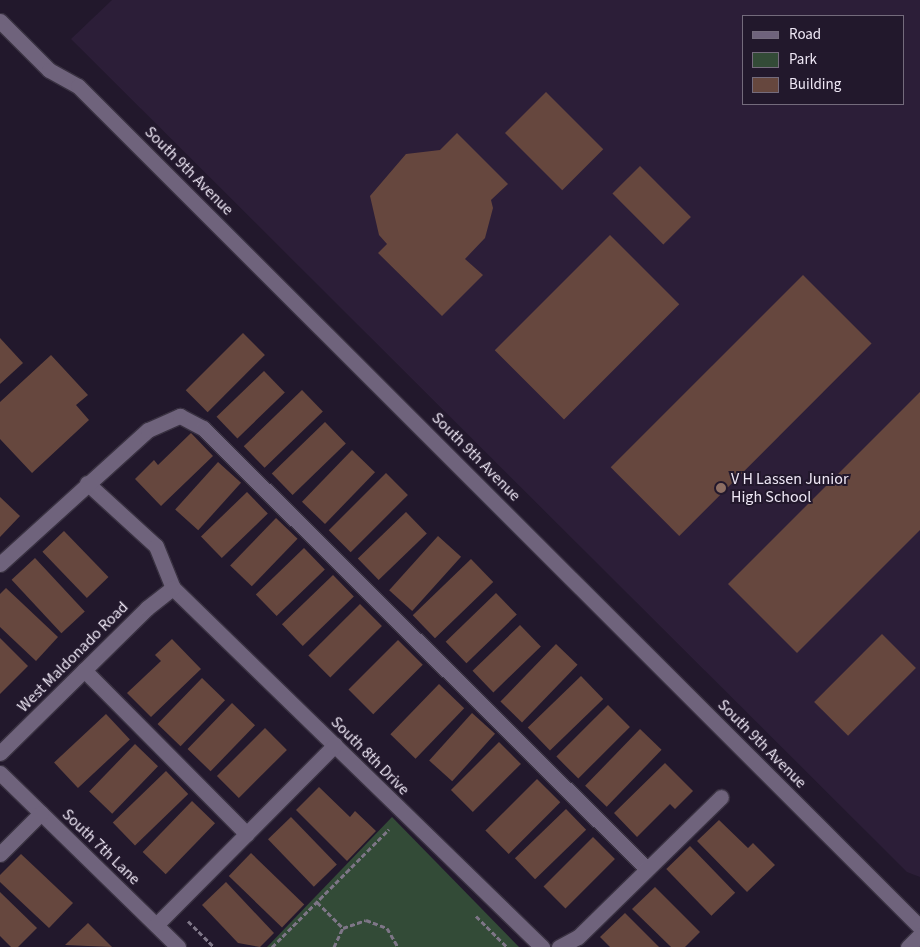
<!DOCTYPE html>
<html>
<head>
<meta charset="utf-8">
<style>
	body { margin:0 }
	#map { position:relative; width:920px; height:947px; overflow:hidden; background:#22182c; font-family:"Source Sans 3",sans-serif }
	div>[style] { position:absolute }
	.built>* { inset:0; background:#2c1e38 }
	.green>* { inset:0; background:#334b37 }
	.building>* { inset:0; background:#66473e; transform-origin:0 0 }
	.path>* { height:3px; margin-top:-1.5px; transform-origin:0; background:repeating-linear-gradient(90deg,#7e7687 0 5px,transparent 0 7.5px) }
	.roads { filter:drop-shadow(1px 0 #393141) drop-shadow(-1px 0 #393141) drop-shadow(0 1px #393141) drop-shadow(0 -1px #393141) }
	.minor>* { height:15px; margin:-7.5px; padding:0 7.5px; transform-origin:7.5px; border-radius:7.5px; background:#6f637c }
	.dots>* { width:14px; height:14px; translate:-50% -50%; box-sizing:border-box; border:2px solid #22182c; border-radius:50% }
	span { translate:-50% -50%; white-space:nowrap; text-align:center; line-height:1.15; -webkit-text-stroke:4px #22182c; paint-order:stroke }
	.street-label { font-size:16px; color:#eee7f5 }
	.poi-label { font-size:16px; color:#eee7f5 }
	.left { translate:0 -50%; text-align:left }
	.legend { position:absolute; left:742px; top:15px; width:162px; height:90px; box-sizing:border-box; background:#22182c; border:1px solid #746b7c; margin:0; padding:6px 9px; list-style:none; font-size:15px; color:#eee7f5 }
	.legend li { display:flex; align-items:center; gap:10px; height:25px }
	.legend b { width:25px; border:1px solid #746b7c }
</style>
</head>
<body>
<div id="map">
	<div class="built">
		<div style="clip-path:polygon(evenodd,112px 0,920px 0,920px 877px,907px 872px,71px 39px,112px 0,744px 16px,904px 16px,904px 104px,744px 104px,744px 16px)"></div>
	</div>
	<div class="green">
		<div style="clip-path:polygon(392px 817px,519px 947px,267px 947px)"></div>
	</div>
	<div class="building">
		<div style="left:546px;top:92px;width:81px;height:58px;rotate:45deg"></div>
		<div style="clip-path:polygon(457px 133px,508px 184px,491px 200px,493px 208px,485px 238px,465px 259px,483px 275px,442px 316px,378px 253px,387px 244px,379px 235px,370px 196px,406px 154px,440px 150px)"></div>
		<div style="left:640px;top:166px;width:72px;height:39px;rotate:45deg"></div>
		<div style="left:610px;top:235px;width:98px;height:163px;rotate:45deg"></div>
		<div style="left:803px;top:275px;width:97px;height:272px;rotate:45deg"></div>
		<div style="left:243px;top:333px;width:31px;height:81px;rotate:45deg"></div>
		<div style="clip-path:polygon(0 338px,23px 363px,0 384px)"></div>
		<div style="clip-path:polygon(51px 355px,88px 395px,76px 405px,89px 420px,32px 473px,0 439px,0 402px)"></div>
		<div style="left:264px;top:371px;width:30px;height:66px;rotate:46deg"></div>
		<div style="left:302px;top:390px;width:30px;height:81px;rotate:46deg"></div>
		<div style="clip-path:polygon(920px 392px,920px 530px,797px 653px,728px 584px)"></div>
		<div style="left:325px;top:422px;width:30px;height:74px;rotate:46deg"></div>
		<div style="clip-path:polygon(191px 433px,213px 456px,161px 506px,135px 479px,154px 460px,158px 465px)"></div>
		<div style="left:352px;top:450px;width:32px;height:72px;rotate:44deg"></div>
		<div style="left:218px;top:462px;width:31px;height:64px;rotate:42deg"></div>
		<div style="left:386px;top:473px;width:31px;height:81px;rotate:45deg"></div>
		<div style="left:247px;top:492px;width:30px;height:64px;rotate:46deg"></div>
		<div style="clip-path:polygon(0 497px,20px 516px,0 537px)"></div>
		<div style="left:406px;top:512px;width:30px;height:67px;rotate:46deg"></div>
		<div style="left:276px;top:518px;width:30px;height:66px;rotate:44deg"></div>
		<div style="left:64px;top:531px;width:64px;height:30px;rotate:46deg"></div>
		<div style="left:438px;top:536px;width:31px;height:73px;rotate:42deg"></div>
		<div style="left:304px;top:548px;width:30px;height:67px;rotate:46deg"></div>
		<div style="left:35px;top:558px;width:73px;height:32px;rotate:47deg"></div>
		<div style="left:471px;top:559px;width:32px;height:81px;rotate:46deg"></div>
		<div style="left:333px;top:575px;width:30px;height:71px;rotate:46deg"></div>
		<div style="clip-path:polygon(6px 588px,58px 637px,36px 661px,0 627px,0 594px)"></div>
		<div style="left:496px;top:593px;width:30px;height:70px;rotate:46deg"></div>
		<div style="left:360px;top:604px;width:31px;height:73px;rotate:45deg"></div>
		<div style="left:520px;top:625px;width:30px;height:66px;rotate:46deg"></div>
		<div style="left:882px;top:634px;width:48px;height:96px;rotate:45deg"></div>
		<div style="clip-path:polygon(0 638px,28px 666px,0 694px)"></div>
		<div style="clip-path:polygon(172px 639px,201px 669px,151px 717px,127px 693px,161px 661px,155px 655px)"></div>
		<div style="left:398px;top:640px;width:35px;height:70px;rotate:45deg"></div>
		<div style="left:556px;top:644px;width:30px;height:80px;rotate:44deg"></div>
		<div style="left:581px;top:676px;width:32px;height:74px;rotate:46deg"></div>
		<div style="left:202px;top:678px;width:32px;height:64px;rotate:44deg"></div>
		<div style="left:439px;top:684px;width:35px;height:70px;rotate:44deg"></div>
		<div style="left:232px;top:703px;width:32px;height:64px;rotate:44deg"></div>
		<div style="left:608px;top:705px;width:31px;height:73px;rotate:45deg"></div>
		<div style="left:472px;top:713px;width:31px;height:64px;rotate:42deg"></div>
		<div style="left:106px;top:714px;width:35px;height:71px;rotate:47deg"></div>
		<div style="left:265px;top:728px;width:31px;height:68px;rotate:45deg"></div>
		<div style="left:640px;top:729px;width:30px;height:79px;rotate:44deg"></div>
		<div style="left:499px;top:742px;width:31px;height:68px;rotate:45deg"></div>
		<div style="left:135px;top:744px;width:32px;height:66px;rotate:44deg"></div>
		<div style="clip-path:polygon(665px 763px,693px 791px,675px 809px,670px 804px,637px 837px,614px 813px)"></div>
		<div style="left:166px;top:771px;width:32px;height:74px;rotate:46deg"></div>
		<div style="left:537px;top:779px;width:33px;height:73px;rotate:45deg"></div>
		<div style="clip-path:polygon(319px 787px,350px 817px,355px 811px,376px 831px,347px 861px,296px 810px)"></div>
		<div style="left:192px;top:801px;width:32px;height:71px;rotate:44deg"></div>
		<div style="left:566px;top:809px;width:29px;height:71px;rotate:46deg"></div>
		<div style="left:291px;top:817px;width:66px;height:32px;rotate:46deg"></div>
		<div style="clip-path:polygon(719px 820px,748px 848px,753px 843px,775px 865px,747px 892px,697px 841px)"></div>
		<div style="left:593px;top:837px;width:31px;height:70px;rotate:45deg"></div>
		<div style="left:690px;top:846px;width:65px;height:33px;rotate:46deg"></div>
		<div style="left:251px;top:853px;width:74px;height:32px;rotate:44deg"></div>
		<div style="clip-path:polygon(21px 854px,73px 903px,49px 928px,0 882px,0 875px)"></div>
		<div style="clip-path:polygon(226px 882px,274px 933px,260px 947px,238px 943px,202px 905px)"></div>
		<div style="clip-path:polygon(655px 887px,700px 932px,685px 947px,671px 947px,632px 909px)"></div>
		<div style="clip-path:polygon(0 892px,37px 928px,18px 947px,11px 947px,0 936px)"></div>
		<div style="clip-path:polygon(625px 913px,659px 947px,610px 947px,600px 937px)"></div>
		<div style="clip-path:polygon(88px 923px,112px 947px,65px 945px)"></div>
	</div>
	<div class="path">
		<div style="left:317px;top:902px;width:37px;rotate:45deg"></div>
		<div style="left:476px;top:916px;width:44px;rotate:45deg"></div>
		<div style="left:188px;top:921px;width:37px;rotate:45deg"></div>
		<div style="left:272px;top:947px;width:166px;rotate:-45.2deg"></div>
		<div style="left:334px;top:947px;width:21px;rotate:-65deg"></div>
		<div style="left:343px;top:928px;width:24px;rotate:-19deg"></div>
		<div style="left:366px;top:920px;width:22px;rotate:21deg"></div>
		<div style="left:387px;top:928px;width:22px;rotate:60deg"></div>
	</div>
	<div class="roads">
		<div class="minor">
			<div style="left:0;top:21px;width:69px;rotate:45deg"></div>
			<div style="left:49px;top:70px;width:33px;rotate:29deg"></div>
			<div style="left:78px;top:86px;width:1190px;rotate:44.97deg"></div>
			<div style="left:87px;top:483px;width:93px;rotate:42.4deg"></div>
			<div style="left:156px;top:546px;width:45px;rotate:68deg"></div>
			<div style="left:173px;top:588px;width:515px;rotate:44.21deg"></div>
			<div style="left:0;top:564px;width:200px;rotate:-42.2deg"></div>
			<div style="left:148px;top:430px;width:35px;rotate:-24deg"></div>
			<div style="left:180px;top:416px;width:26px;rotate:28deg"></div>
			<div style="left:203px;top:428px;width:626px;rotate:44.81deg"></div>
			<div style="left:84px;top:670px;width:231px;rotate:45.2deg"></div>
			<div style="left:0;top:753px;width:206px;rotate:-44.6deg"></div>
			<div style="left:147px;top:608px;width:33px;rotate:-38deg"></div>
			<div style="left:0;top:773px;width:249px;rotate:44.3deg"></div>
			<div style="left:0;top:854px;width:58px;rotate:-45deg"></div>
			<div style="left:156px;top:925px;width:254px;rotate:-45.2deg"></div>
			<div style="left:559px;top:947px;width:21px;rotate:-28deg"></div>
			<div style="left:578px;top:937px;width:200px;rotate:-44.4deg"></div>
			<div style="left:908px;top:947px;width:17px;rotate:-45deg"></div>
		</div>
	</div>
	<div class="dots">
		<div style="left:721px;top:488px;background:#8d6e63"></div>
	</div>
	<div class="street-label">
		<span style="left:189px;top:171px;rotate:45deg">South 9th Avenue</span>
		<span style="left:476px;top:457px;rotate:45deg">South 9th Avenue</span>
		<span style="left:73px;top:657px;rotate:-45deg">West Maldonado Road</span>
		<span style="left:762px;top:744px;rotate:45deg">South 9th Avenue</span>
		<span style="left:370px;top:756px;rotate:45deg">South 8th Drive</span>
		<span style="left:101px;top:847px;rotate:44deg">South 7th Lane</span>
	</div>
	<div class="poi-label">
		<span class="left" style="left:731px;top:488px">V H Lassen Junior<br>High School</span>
	</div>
	<ul class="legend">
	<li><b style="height:6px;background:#6f637c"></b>Road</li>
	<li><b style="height:14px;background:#334b37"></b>Park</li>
	<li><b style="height:14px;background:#66473e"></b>Building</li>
	</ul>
</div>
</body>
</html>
